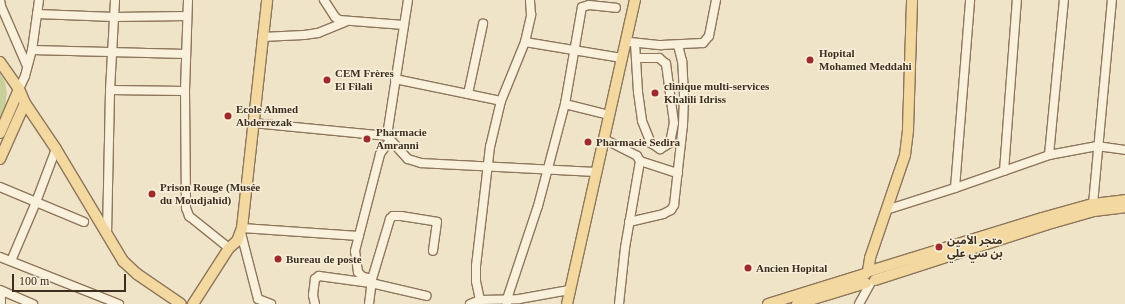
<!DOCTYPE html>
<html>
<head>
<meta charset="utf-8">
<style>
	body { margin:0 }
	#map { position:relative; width:1125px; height:304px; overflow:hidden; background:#f0e4c8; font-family:"Times New Roman","Noto Sans Arabic",serif }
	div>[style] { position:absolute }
	.green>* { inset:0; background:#c9cf9b }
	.roads { filter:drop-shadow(1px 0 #8d765c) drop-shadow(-1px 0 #8d765c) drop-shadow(0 1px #8d765c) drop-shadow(0 -1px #8d765c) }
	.minor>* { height:8px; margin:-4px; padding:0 4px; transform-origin:4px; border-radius:4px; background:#faf1dc }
	.major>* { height:10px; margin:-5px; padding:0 5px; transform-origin:5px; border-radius:5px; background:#f3d9a0 }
	.dots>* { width:11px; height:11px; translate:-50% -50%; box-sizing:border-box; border:2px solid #f7eed8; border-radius:50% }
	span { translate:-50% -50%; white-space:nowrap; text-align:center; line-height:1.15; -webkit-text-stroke:3px #f7eed8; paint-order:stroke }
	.poi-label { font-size:11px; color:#3d2e20; font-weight:700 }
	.left { translate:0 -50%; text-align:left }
	.scale { position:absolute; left:12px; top:274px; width:114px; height:18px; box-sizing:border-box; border:2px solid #3d2e20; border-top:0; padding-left:5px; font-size:12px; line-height:14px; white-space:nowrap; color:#3d2e20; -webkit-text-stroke:3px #f7eed8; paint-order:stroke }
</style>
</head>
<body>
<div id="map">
	<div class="green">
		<div style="clip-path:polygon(0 74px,5px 82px,7px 93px,5px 108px,0 117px)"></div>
	</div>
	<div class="roads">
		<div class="minor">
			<div style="left:0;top:0;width:6px;rotate:81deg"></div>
			<div style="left:1px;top:6px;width:65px;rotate:66.6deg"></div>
			<div style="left:188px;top:0;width:91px;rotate:91.9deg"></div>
			<div style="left:185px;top:91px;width:117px;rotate:89.5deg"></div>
			<div style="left:186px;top:208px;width:9px;rotate:69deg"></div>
			<div style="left:189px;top:216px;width:51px;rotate:38.7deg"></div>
			<div style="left:324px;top:0;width:20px;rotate:57deg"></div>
			<div style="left:335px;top:17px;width:5px;rotate:37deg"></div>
			<div style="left:339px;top:20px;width:65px;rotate:4.4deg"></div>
			<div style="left:408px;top:0;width:138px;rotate:98.8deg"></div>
			<div style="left:387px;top:136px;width:31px;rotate:48deg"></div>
			<div style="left:408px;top:159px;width:14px;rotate:17deg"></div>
			<div style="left:421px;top:163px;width:17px;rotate:3deg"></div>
			<div style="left:438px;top:164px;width:159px;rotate:2.9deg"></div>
			<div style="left:37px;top:14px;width:77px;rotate:2.2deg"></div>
			<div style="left:114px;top:17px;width:73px;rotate:-0.8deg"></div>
			<div style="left:262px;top:37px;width:42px;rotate:-2.7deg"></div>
			<div style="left:304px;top:35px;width:14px;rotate:-8deg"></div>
			<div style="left:318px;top:33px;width:29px;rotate:-22deg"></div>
			<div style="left:525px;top:42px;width:98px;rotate:9.4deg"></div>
			<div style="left:630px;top:42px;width:31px;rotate:6deg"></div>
			<div style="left:661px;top:45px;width:42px;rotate:-2.7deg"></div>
			<div style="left:703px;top:43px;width:9px;rotate:-49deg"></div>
			<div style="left:709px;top:36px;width:37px;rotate:-79deg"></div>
			<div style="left:635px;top:43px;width:49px;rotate:86.5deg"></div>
			<div style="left:638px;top:92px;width:29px;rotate:82deg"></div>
			<div style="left:642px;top:121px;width:24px;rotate:68deg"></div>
			<div style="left:651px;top:143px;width:11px;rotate:34deg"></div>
			<div style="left:660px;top:149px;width:12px;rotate:-31deg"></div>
			<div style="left:670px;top:143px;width:20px;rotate:-79deg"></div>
			<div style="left:674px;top:123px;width:60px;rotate:-97.7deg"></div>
			<div style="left:666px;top:64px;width:9px;rotate:-139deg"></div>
			<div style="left:659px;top:58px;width:22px;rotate:180deg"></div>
			<div style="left:32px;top:50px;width:154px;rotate:1.5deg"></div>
			<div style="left:395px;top:79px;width:108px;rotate:11.7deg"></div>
			<div style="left:19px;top:89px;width:14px;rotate:-65deg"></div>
			<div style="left:25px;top:76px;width:27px;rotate:-75deg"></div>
			<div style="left:32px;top:50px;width:50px;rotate:-82deg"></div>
			<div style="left:110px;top:90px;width:75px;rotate:0.8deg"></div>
			<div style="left:468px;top:94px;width:72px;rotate:-77.9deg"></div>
			<div style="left:565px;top:104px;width:45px;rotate:14deg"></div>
			<div style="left:253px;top:123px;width:135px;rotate:5.5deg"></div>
			<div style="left:604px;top:139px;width:37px;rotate:27deg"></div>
			<div style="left:637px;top:156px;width:6px;rotate:59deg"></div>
			<div style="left:640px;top:161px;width:88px;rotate:99.8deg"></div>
			<div style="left:625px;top:248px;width:56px;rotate:96.1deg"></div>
			<div style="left:1049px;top:155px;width:156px;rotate:-84.5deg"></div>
			<div style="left:640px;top:161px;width:40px;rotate:18deg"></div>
			<div style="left:1004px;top:171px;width:171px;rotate:-85.7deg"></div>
			<div style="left:0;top:187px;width:91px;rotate:22.6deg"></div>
			<div style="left:955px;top:188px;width:189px;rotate:-85.4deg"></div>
			<div style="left:1093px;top:204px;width:205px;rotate:-84.7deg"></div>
			<div style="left:886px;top:210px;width:72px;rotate:-17.7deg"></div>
			<div style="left:955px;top:188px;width:100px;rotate:-19.3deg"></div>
			<div style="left:1049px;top:155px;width:49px;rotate:-10.6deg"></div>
			<div style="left:1097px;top:146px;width:28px;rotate:8deg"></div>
			<div style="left:629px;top:222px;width:35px;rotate:-13deg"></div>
			<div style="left:663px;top:214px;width:9px;rotate:-27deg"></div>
			<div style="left:671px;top:210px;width:6px;rotate:-59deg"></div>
			<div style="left:674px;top:205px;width:81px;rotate:-83.6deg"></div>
			<div style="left:683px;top:125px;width:30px;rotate:-88deg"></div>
			<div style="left:684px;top:95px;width:34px;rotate:-93deg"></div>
			<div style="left:682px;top:61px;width:16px;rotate:-104deg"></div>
			<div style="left:242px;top:228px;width:117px;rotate:3.9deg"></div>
			<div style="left:241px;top:233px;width:68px;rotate:75.6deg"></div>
			<div style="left:258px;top:299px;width:14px;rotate:21deg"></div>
			<div style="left:107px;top:235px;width:145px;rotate:-88.8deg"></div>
			<div style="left:110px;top:90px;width:90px;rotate:-86.8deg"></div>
			<div style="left:0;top:257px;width:128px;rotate:21.6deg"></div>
			<div style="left:11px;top:261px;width:64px;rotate:-67deg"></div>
			<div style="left:36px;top:202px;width:57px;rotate:-69.3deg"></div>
			<div style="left:372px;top:279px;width:9px;rotate:-167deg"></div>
			<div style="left:363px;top:277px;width:7px;rotate:-135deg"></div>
			<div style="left:358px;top:272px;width:21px;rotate:-98deg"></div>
			<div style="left:355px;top:251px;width:100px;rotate:-75.5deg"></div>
			<div style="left:380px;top:154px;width:17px;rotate:-54deg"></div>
			<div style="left:0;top:290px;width:36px;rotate:23deg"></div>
			<div style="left:1px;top:291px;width:13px;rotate:90deg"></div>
			<div style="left:480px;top:300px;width:19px;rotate:-102deg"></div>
			<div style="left:476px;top:281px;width:15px;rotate:-90deg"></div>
			<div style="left:476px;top:266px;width:120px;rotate:-83.3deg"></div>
			<div style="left:490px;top:147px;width:47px;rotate:-76.6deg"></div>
			<div style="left:501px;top:101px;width:64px;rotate:-67.9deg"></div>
			<div style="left:525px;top:42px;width:28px;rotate:-77deg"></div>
			<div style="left:531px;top:15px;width:15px;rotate:-94deg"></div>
			<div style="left:315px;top:304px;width:9px;rotate:-103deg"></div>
			<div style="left:313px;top:295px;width:16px;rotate:-83deg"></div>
			<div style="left:315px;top:279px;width:5px;rotate:-37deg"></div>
			<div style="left:319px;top:276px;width:52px;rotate:7.7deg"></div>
			<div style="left:371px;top:283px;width:57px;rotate:13.1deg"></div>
			<div style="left:369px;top:304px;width:25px;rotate:-83deg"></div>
			<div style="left:372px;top:279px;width:63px;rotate:-73.3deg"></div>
			<div style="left:390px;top:219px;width:4px;rotate:-45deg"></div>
			<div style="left:393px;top:216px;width:8px"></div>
			<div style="left:401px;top:216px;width:36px;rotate:9deg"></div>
			<div style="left:437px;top:222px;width:29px;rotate:98deg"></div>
			<div style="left:470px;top:304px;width:11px;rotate:-22deg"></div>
			<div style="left:480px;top:300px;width:39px;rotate:-1deg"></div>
			<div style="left:519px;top:299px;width:51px;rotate:-10.2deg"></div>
			<div style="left:507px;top:304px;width:5px;rotate:-90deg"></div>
			<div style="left:507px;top:299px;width:98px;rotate:-71.6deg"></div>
			<div style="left:538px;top:206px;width:106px;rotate:-75.2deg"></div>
			<div style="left:565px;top:104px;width:98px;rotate:-80.1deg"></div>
			<div style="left:582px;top:7px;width:7px;rotate:-16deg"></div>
			<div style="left:589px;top:5px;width:27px;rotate:6deg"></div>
			<div style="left:859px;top:304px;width:23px;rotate:-61deg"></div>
		</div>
		<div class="major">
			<div style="left:0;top:62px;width:33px;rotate:55deg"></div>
			<div style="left:19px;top:89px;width:15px;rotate:67deg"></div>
			<div style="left:25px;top:103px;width:55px;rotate:56deg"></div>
			<div style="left:56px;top:149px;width:131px;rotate:59.1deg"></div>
			<div style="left:123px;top:261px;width:19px;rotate:43deg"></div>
			<div style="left:137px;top:274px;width:53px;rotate:34.3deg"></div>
			<div style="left:0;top:133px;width:48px;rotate:-66.6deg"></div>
			<div style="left:0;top:159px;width:61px;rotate:-65.9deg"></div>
			<div style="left:868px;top:271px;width:13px;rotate:-81deg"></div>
			<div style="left:870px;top:258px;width:109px;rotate:-71.2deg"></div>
			<div style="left:905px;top:155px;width:26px;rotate:-83deg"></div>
			<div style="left:908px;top:129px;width:129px;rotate:-88.2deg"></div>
			<div style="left:870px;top:271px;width:180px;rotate:-17.1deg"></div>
			<div style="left:1042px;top:218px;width:53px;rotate:-15.4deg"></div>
			<div style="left:1093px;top:204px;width:32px;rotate:-7deg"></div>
			<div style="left:875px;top:280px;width:179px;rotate:-17.9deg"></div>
			<div style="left:1045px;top:225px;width:51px;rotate:-15.9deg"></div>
			<div style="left:1094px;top:211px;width:31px;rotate:-7deg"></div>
			<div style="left:193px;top:304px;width:67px;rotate:-57.3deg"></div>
			<div style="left:229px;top:248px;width:11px;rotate:-41deg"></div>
			<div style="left:237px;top:241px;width:14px;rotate:-69deg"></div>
			<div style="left:242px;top:228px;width:229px;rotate:-83.7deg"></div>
			<div style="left:567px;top:304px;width:312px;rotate:-77.4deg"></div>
			<div style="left:768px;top:304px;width:102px;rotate:-17.2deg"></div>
			<div style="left:797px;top:304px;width:72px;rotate:-16.9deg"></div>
		</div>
	</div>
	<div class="dots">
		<div style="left:810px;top:60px;background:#9e2a2b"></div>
		<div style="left:327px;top:80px;background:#9e2a2b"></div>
		<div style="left:655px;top:93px;background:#9e2a2b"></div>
		<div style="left:228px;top:116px;background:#9e2a2b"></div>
		<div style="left:367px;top:139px;background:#9e2a2b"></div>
		<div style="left:588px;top:142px;background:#9e2a2b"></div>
		<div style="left:152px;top:194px;background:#9e2a2b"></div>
		<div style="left:939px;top:247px;background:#9e2a2b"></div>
		<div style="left:278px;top:259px;background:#9e2a2b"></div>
		<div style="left:748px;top:268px;background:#9e2a2b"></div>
	</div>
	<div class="poi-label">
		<span class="left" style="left:819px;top:60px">Hopital<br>Mohamed Meddahi</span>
		<span class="left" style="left:335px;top:80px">CEM Frères<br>El Filali</span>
		<span class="left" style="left:664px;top:93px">clinique multi-services<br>Khalili Idriss</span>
		<span class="left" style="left:236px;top:116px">Ecole Ahmed<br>Abderrezak</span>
		<span class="left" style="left:376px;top:139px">Pharmacie<br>Amranni</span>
		<span class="left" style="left:596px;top:142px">Pharmacie Sedira</span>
		<span class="left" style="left:160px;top:194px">Prison Rouge (Musée<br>du Moudjahid)</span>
		<span class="left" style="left:947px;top:247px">متجر الأمين<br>بن سي علي</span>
		<span class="left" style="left:286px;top:259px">Bureau de poste</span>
		<span class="left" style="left:756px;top:268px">Ancien Hopital</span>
	</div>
	<div class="scale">100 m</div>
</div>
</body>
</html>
